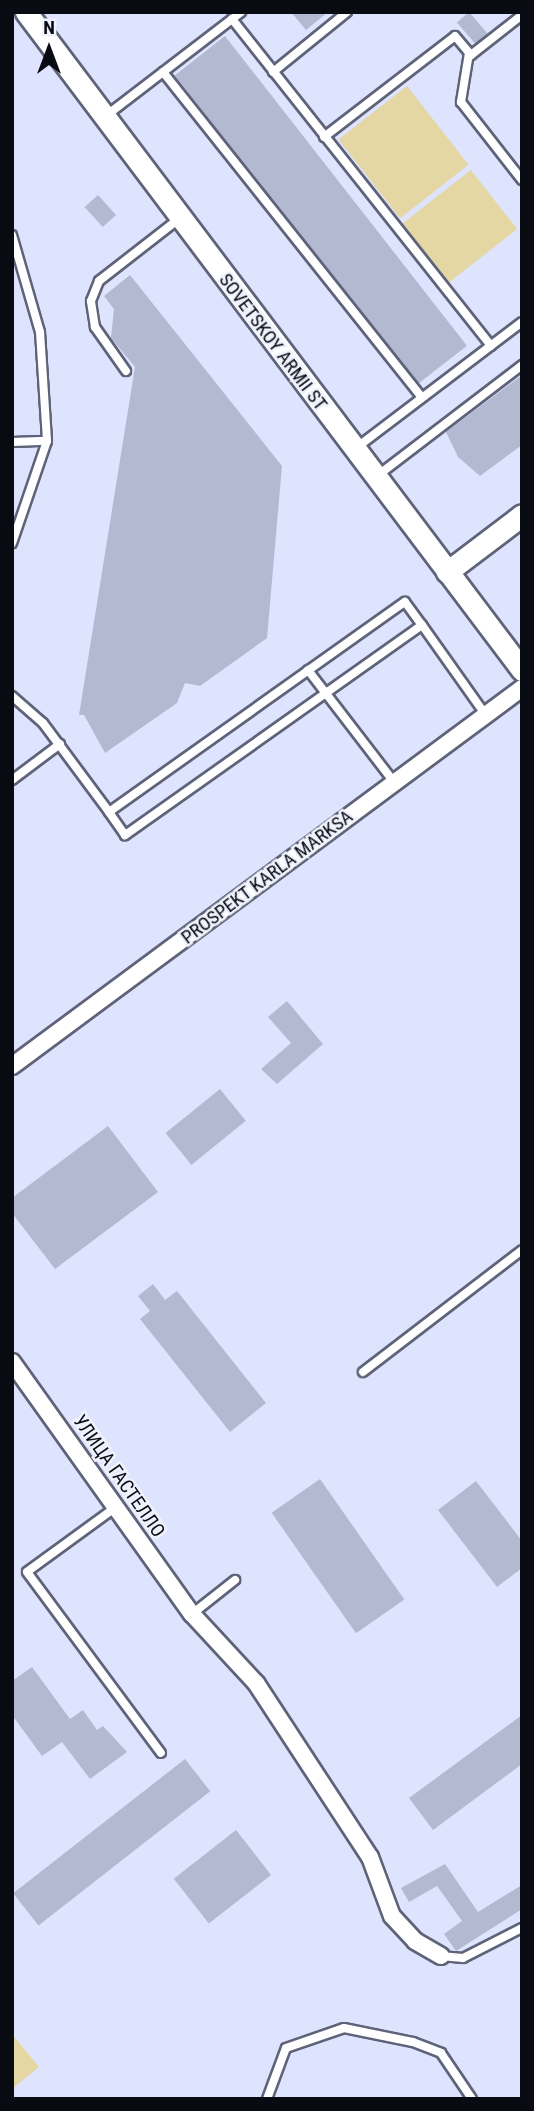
<!DOCTYPE html>
<html>
<head>
<meta charset="utf-8">
<style>
	body { margin:0 }
	#map { position:relative; width:534px; height:2111px; overflow:hidden; background:#dee4fd; font-family:"Roboto Condensed",sans-serif }
	div>[style] { position:absolute }
	.green>* { inset:0; background:#e4d7a3; transform-origin:0 0 }
	.building>* { inset:0; background:#b4b9d2; transform-origin:0 0 }
	.roads { filter:drop-shadow(2px 0 #5f6379) drop-shadow(-2px 0 #5f6379) drop-shadow(0 2px #5f6379) drop-shadow(0 -2px #5f6379) }
	.lane>* { height:8px; margin:-4px; padding:0 4px; transform-origin:4px; border-radius:4px; background:#fff }
	.street>* { height:16px; margin:-8px; padding:0 8px; transform-origin:8px; border-radius:8px; background:#fff }
	.secondary>* { height:21px; margin:-10.5px; padding:0 10.5px; transform-origin:10.5px; border-radius:10.5px; background:#fff }
	span { translate:-50% -50%; white-space:nowrap; text-align:center; line-height:1.15; -webkit-text-stroke:5px #eff2fc; paint-order:stroke }
	.street-label { font-size:19px; color:#090b13 }
	.frame { position:absolute; inset:0; border:14px solid #090b13; pointer-events:none }
	.north { position:absolute; left:14px; top:14px; width:70px; height:70px; -webkit-text-stroke:5px #eff2fc; paint-order:stroke; rotate:0deg; font-size:19px; font-weight:700; line-height:28px; text-align:center; color:#090b13 }
	.north::after { content:''; display:block; margin:auto; width:24px; height:32px; background:#090b13; clip-path:polygon(50% 0,100% 100%,50% 72%,0 100%) }
</style>
</head>
<body>
<div id="map">
	<div class="green">
		<div style="left:407px;top:86px;width:100px;height:87px;rotate:52deg"></div>
		<div style="left:471px;top:170px;width:75px;height:87px;rotate:52deg"></div>
		<div style="clip-path:polygon(12px 2034px,39px 2067px,12px 2089px)"></div>
	</div>
	<div class="building">
		<div style="clip-path:polygon(291px 12px,328px 12px,306px 30px)"></div>
		<div style="left:469px;top:12px;width:28px;height:16px;rotate:49deg"></div>
		<div style="left:225px;top:36px;width:393px;height:64px;rotate:52deg"></div>
		<div style="left:98px;top:195px;width:27px;height:18px;rotate:48deg"></div>
		<div style="clip-path:polygon(130px 275px,282px 466px,267px 638px,200px 686px,185px 683px,177px 703px,105px 753px,84px 715px,79px 715px,135px 367px,111px 338px,114px 309px,104px 296px)"></div>
		<div style="clip-path:polygon(522px 375px,522px 445px,480px 476px,458px 457px,446px 432px)"></div>
		<div style="clip-path:polygon(287px 1001px,323px 1044px,277px 1084px,261px 1069px,291px 1043px,268px 1017px)"></div>
		<div style="left:220px;top:1089px;width:41px;height:70px;rotate:51deg"></div>
		<div style="clip-path:polygon(108px 1126px,158px 1192px,55px 1269px,12px 1213px,12px 1198px)"></div>
		<div style="clip-path:polygon(153px 1284px,165px 1300px,177px 1291px,266px 1403px,230px 1432px,140px 1319px,150px 1311px,138px 1296px)"></div>
		<div style="left:320px;top:1479px;width:147px;height:59px;rotate:55deg"></div>
		<div style="clip-path:polygon(476px 1481px,522px 1541px,522px 1568px,497px 1587px,438px 1510px)"></div>
		<div style="clip-path:polygon(32px 1667px,70px 1719px,83px 1710px,97px 1730px,103px 1726px,127px 1752px,90px 1779px,62px 1742px,42px 1756px,12px 1715px,12px 1681px)"></div>
		<div style="clip-path:polygon(522px 1715px,522px 1764px,433px 1830px,409px 1798px)"></div>
		<div style="left:185px;top:1759px;width:41px;height:218px;rotate:52deg"></div>
		<div style="left:236px;top:1830px;width:57px;height:79px;rotate:52deg"></div>
		<div style="clip-path:polygon(445px 1864px,478px 1912px,522px 1885px,522px 1909px,456px 1951px,444px 1934px,462px 1921px,437px 1886px,409px 1902px,401px 1888px)"></div>
	</div>
	<div class="roads">
		<div class="lane">
			<div style="left:232px;top:19px;width:417px;rotate:51.6deg"></div>
			<div style="left:469px;top:53px;width:50px;rotate:99.3deg"></div>
			<div style="left:461px;top:102px;width:99px;rotate:52deg"></div>
			<div style="left:163px;top:72px;width:416px;rotate:51.5deg"></div>
			<div style="left:273px;top:72px;width:95px;rotate:-39deg"></div>
			<div style="left:107px;top:115px;width:169px;rotate:-37.5deg"></div>
			<div style="left:324px;top:137px;width:165px;rotate:-37.6deg"></div>
			<div style="left:455px;top:36px;width:25px;rotate:50deg"></div>
			<div style="left:471px;top:55px;width:65px;rotate:-38.1deg"></div>
			<div style="left:12px;top:235px;width:101px;rotate:73.9deg"></div>
			<div style="left:40px;top:332px;width:109px;rotate:86.3deg"></div>
			<div style="left:47px;top:441px;width:108px;rotate:108.9deg"></div>
			<div style="left:126px;top:371px;width:54px;rotate:-125.2deg"></div>
			<div style="left:95px;top:327px;width:26px;rotate:-99deg"></div>
			<div style="left:91px;top:301px;width:22px;rotate:-68deg"></div>
			<div style="left:99px;top:281px;width:103px;rotate:-37.9deg"></div>
			<div style="left:12px;top:442px;width:35px;rotate:-2deg"></div>
			<div style="left:356px;top:448px;width:208px;rotate:-37.2deg"></div>
			<div style="left:377px;top:476px;width:183px;rotate:-37.4deg"></div>
			<div style="left:422px;top:625px;width:109px;rotate:54.7deg"></div>
			<div style="left:308px;top:670px;width:141px;rotate:52.5deg"></div>
			<div style="left:12px;top:696px;width:41px;rotate:41.1deg"></div>
			<div style="left:43px;top:723px;width:111px;rotate:53.4deg"></div>
			<div style="left:109px;top:812px;width:363px;rotate:-35.4deg"></div>
			<div style="left:405px;top:602px;width:29px;rotate:54deg"></div>
			<div style="left:422px;top:625px;width:364px;rotate:144.7deg"></div>
			<div style="left:125px;top:835px;width:28px;rotate:-125deg"></div>
			<div style="left:12px;top:780px;width:60px;rotate:-36.9deg"></div>
			<div style="left:363px;top:1372px;width:200px;rotate:-37.5deg"></div>
			<div style="left:116px;top:1507px;width:110px;rotate:143.9deg"></div>
			<div style="left:27px;top:1572px;width:225px;rotate:53.5deg"></div>
			<div style="left:192px;top:1614px;width:55px;rotate:-38.3deg"></div>
			<div style="left:441px;top:1956px;width:22px;rotate:5deg"></div>
			<div style="left:463px;top:1958px;width:66px;rotate:-27deg"></div>
			<div style="left:267px;top:2099px;width:54px;rotate:-69.6deg"></div>
			<div style="left:286px;top:2048px;width:61px;rotate:-19deg"></div>
			<div style="left:344px;top:2028px;width:70px;rotate:11.5deg"></div>
			<div style="left:413px;top:2042px;width:30px;rotate:21deg"></div>
			<div style="left:441px;top:2053px;width:55px;rotate:56deg"></div>
		</div>
		<div class="street">
			<div style="left:12px;top:1066px;width:635px;rotate:-36.54deg"></div>
			<div style="left:12px;top:1362px;width:310px;rotate:54.5deg"></div>
			<div style="left:192px;top:1614px;width:94px;rotate:47.2deg"></div>
			<div style="left:256px;top:1683px;width:208px;rotate:56.8deg"></div>
			<div style="left:370px;top:1857px;width:63px;rotate:69.6deg"></div>
			<div style="left:392px;top:1916px;width:34px;rotate:47deg"></div>
			<div style="left:415px;top:1941px;width:30px;rotate:30deg"></div>
		</div>
		<div class="secondary">
			<div style="left:26px;top:12px;width:824px;rotate:52.99deg"></div>
			<div style="left:447px;top:572px;width:94px;rotate:-37.2deg"></div>
		</div>
	</div>
	<div class="street-label">
		<span style="left:273px;top:342px;rotate:53deg">SOVETSKOY ARMII ST</span>
		<span style="left:267px;top:877px;rotate:-37deg">PROSPEKT KARLA MARKSA</span>
		<span style="left:119px;top:1476px;rotate:55deg">УЛИЦА ГАСТЕЛЛО</span>
	</div>
	<div class="frame"></div>
	<div class="north">N</div>
</div>
</body>
</html>
